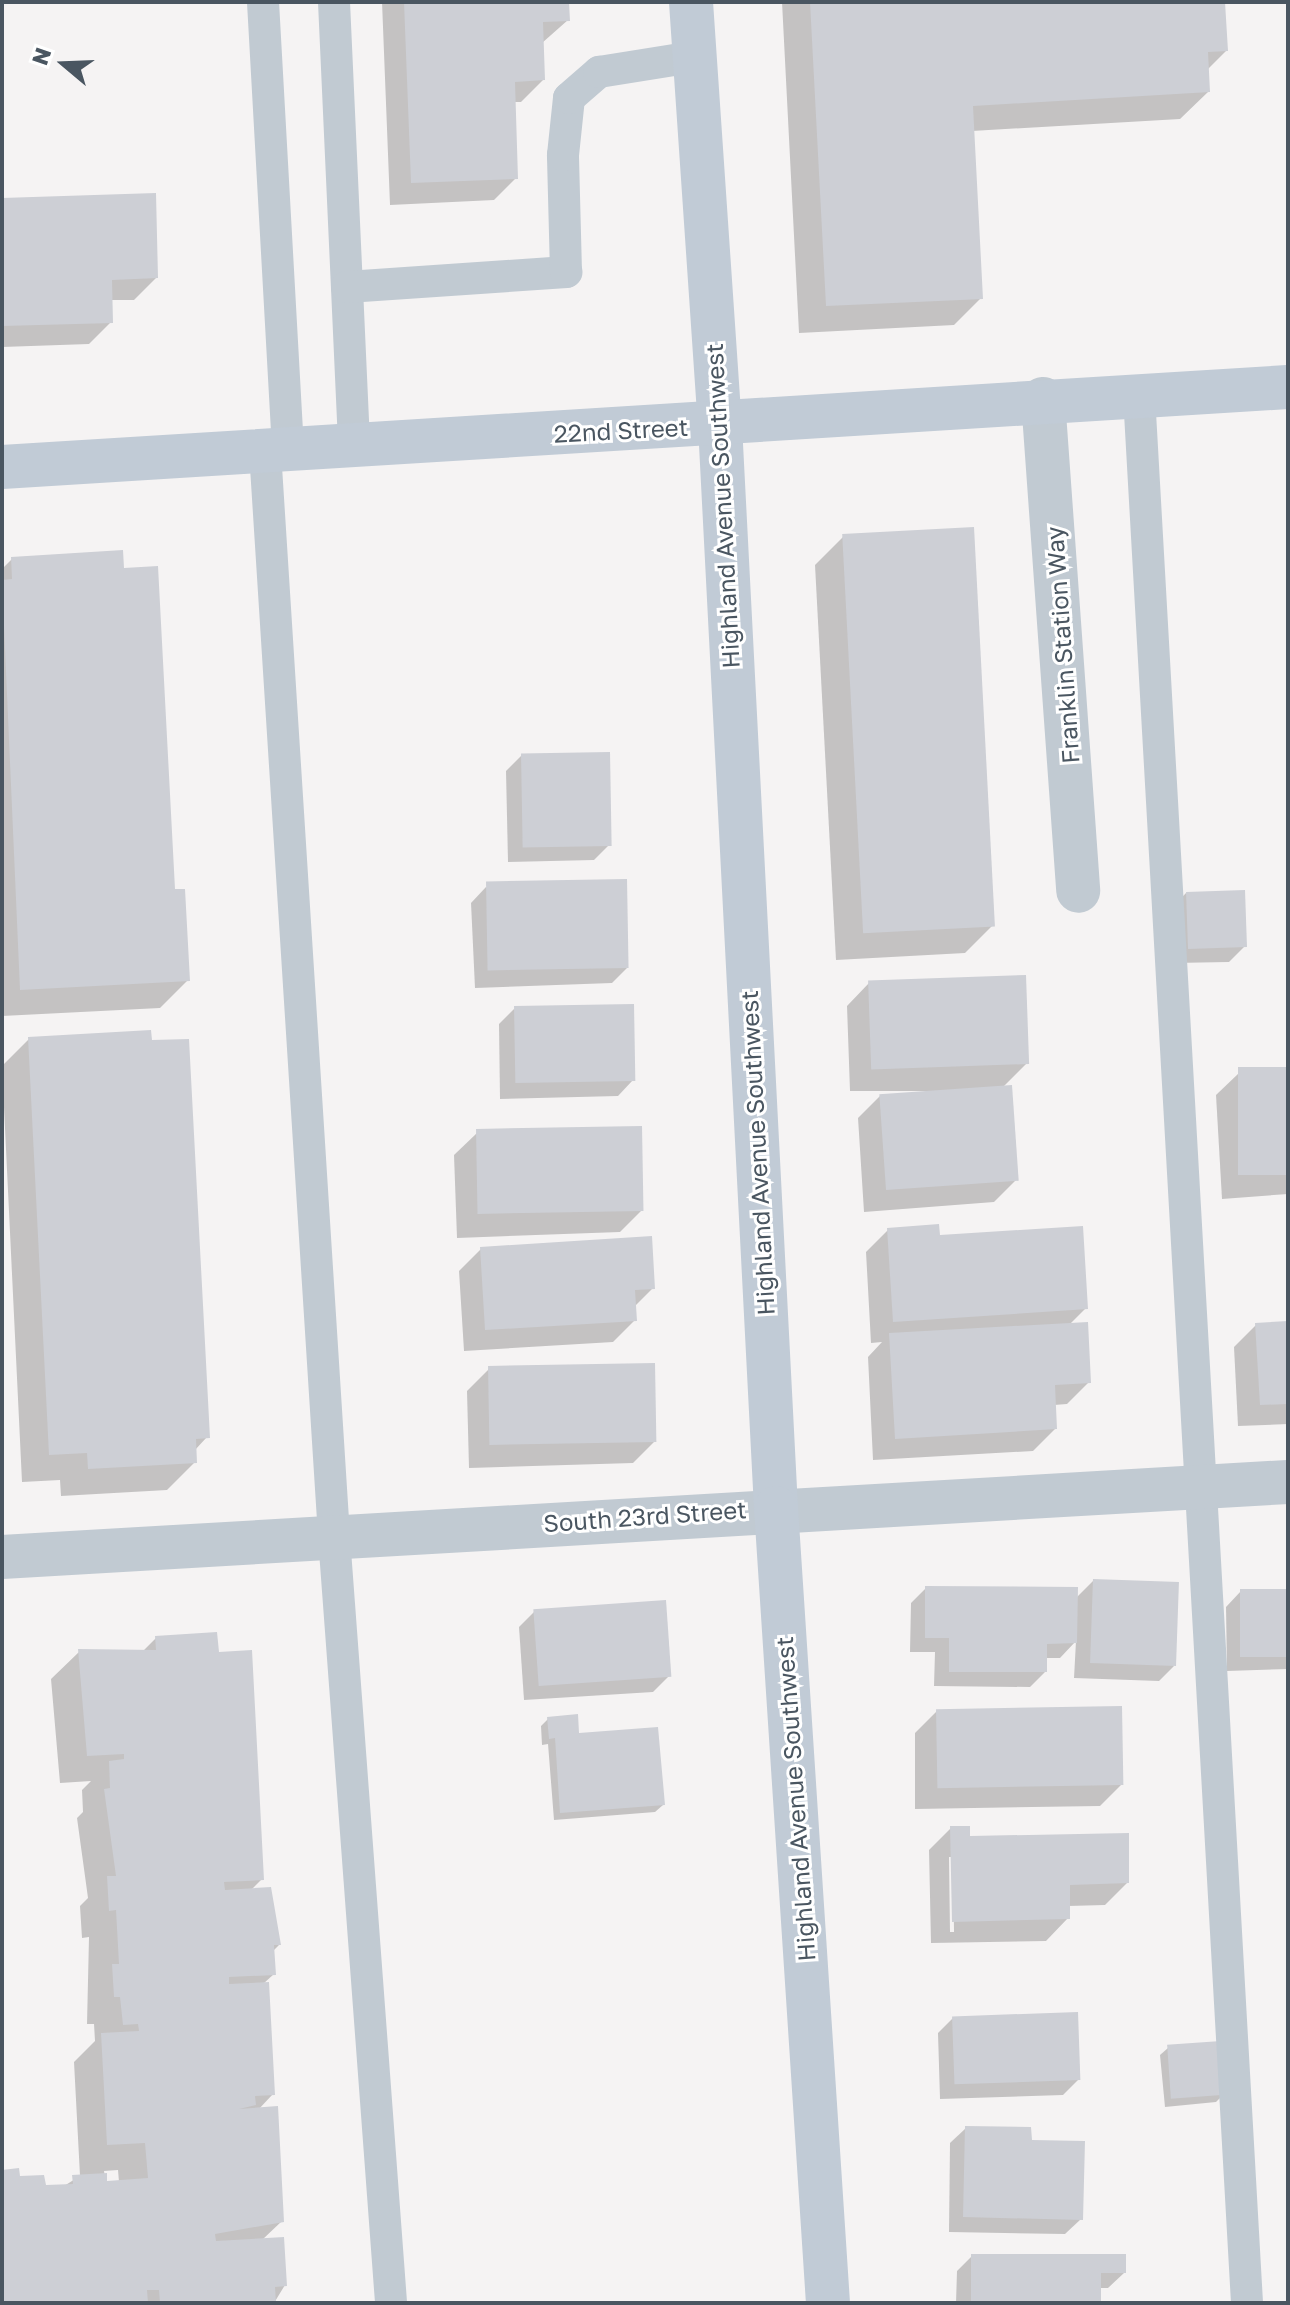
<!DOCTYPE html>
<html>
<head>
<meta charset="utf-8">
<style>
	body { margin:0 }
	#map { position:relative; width:1290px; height:2305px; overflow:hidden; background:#f5f3f3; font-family:"Golos Text",sans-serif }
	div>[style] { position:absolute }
	.shadow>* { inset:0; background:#0003 }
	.building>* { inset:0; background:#cdcfd5; transform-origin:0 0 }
	.lane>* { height:32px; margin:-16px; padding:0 16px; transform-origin:16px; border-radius:16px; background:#c1cad2 }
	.street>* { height:44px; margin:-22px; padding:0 22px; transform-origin:22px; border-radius:22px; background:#c1cad2 }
	.secondary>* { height:44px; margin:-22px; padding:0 22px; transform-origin:22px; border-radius:22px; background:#c1cbd6 }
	span { translate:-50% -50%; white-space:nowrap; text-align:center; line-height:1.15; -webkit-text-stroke:6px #fff; paint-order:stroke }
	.street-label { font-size:24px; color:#4a5661 }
	.frame { position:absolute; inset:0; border:4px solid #4a5661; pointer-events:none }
	.north { position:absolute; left:24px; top:24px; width:80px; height:80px; -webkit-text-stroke:6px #fff; paint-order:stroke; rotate:289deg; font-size:22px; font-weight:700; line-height:32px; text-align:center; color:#4a5661 }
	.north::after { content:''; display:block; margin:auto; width:28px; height:36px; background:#4a5661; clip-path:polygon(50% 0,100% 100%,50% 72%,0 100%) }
</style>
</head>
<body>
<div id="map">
	<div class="shadow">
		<div style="clip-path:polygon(382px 2px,567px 2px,568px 20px,542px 43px,543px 80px,521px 102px,514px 102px,516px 178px,494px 200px,390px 205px)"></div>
		<div style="clip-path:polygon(782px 2px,1198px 2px,1226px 51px,1207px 70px,1208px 92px,1180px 119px,972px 131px,981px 298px,954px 325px,799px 333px)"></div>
		<div style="clip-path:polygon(2px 200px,156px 278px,134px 300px,111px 300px,111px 322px,89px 344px,2px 347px)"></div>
		<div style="clip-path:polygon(843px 537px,992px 926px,965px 953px,836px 960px,815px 565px)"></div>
		<div style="clip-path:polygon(12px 559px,173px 891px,188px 980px,160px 1008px,2px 1016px,2px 569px)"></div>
		<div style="clip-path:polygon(522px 755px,609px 845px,594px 860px,508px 862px,506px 771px)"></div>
		<div style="clip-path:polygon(486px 887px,627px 968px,612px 983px,475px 988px,471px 903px)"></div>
		<div style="clip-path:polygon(1186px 893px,1245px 946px,1229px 962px,1173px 963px,1171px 909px)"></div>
		<div style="clip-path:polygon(869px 983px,1027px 1063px,1003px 1087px,1016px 1180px,994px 1202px,864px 1212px,858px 1118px,880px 1096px,955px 1091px,850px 1091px,847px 1006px)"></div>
		<div style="clip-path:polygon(514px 1009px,633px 1080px,618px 1096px,500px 1099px,499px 1024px)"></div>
		<div style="clip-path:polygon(29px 1039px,207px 1437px,195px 1450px,195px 1462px,167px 1490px,61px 1496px,60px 1480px,22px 1482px,2px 1066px)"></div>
		<div style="clip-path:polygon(1288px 1069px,1288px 1194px,1222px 1199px,1216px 1095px,1239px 1073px)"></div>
		<div style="clip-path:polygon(477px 1133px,642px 1210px,620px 1232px,457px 1238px,454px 1155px)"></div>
		<div style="clip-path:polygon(888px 1230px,938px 1237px,1086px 1308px,1069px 1325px,1089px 1382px,1067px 1404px,1054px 1405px,1055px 1429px,1033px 1451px,873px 1460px,868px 1357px,882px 1342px,871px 1343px,866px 1252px)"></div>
		<div style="clip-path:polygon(481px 1249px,653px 1288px,634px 1307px,635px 1320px,613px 1342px,464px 1351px,459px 1271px)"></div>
		<div style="clip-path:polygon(1288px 1323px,1288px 1424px,1238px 1426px,1234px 1347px,1256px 1325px)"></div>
		<div style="clip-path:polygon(489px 1369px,655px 1441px,633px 1463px,469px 1468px,467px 1391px)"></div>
		<div style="clip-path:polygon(1093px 1581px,1174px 1666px,1159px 1681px,1074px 1678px,1076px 1641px,1060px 1658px,1045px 1658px,1045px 1672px,1030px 1687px,934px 1686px,935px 1652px,910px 1652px,911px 1603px,926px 1588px,1075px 1599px)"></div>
		<div style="clip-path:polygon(1241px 1591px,1288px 1591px,1288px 1669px,1227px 1671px,1226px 1607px)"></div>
		<div style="clip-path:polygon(534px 1612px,669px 1676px,653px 1692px,524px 1700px,519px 1627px)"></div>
		<div style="clip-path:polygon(evenodd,156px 1638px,262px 1879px,251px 1890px,279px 1945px,273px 1951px,274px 1974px,263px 1984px,273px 2094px,258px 2110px,282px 2221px,262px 2240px,285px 2285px,274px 2303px,2px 2303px,2px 2172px,44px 2187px,64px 2186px,80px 2176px,74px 2062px,95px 2041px,94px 2024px,87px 2024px,89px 1937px,82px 1938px,80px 1906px,88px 1898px,77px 1818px,83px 1812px,82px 1790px,91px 1781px,60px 1783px,51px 1679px,79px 1652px,142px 1652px,156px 1638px,118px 2170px,119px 2182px,106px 2183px,104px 2171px,118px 2170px)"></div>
		<div style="clip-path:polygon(937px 1711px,1122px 1784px,1100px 1806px,915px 1809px,915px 1733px)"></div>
		<div style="clip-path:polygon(548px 1719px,577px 1735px,663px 1805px,655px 1812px,554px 1820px,548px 1744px,542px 1745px,541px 1726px)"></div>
		<div style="clip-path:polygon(evenodd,951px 1828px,968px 1838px,1127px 1883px,1105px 1905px,1068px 1906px,1068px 1918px,1046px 1941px,931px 1943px,929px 1850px,951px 1828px,949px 1857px,953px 1857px,954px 1932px,950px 1932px,949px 1857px)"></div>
		<div style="clip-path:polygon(953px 2018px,1078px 2080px,1063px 2095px,940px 2099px,938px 2033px)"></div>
		<div style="clip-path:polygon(1168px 2048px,1223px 2095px,1216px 2102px,1165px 2107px,1160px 2055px)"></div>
		<div style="clip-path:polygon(966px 2128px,1081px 2219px,1065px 2234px,949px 2232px,950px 2143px)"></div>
		<div style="clip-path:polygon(972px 2256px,1124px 2273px,1108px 2288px,1099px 2288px,1099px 2303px,956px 2303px,957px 2271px)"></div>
	</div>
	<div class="building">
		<div style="clip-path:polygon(404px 2px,569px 2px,570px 21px,543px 22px,545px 80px,515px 82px,518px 179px,411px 183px)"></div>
		<div style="clip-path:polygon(810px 2px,1225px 2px,1228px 51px,1208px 52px,1210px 92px,973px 106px,983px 299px,826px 306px)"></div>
		<div style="clip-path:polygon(156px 193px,158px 278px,112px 280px,113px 323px,2px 326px,2px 198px)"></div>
		<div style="left:974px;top:527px;width:400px;height:132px;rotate:87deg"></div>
		<div style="clip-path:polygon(123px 550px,124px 568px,158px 566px,175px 889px,185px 889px,190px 981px,20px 990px,2px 580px,12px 579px,11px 557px)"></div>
		<div style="left:610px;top:752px;width:94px;height:89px;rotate:89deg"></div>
		<div style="left:627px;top:879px;width:89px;height:141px;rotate:89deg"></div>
		<div style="left:1245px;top:890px;width:57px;height:59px;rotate:88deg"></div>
		<div style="left:1026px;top:975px;width:89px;height:158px;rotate:88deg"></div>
		<div style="left:634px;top:1004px;width:77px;height:120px;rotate:89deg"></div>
		<div style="clip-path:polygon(151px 1030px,152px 1040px,189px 1039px,210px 1438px,196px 1439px,197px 1463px,88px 1469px,87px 1453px,49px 1455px,28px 1037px)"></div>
		<div style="left:1288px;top:1067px;width:108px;height:50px;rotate:90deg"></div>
		<div style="left:1012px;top:1085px;width:96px;height:133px;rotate:86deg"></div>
		<div style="left:642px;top:1126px;width:85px;height:166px;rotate:89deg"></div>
		<div style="clip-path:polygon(939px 1224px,940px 1235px,1083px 1226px,1088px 1309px,893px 1322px,887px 1228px)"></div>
		<div style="clip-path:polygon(652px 1236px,655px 1289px,635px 1290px,637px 1321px,485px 1330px,480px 1247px)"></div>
		<div style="clip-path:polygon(1288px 1321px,1288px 1404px,1260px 1405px,1255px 1323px)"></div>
		<div style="clip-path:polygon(1088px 1322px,1091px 1383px,1055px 1385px,1057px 1429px,895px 1439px,889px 1333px)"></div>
		<div style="left:655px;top:1363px;width:79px;height:167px;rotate:89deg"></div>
		<div style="left:1093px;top:1579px;width:86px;height:84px;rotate:2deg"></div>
		<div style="clip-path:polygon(925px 1586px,1078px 1587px,1077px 1643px,1047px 1644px,1047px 1672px,949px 1672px,949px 1638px,925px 1638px)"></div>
		<div style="left:1240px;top:1589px;width:48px;height:68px"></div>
		<div style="left:666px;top:1600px;width:77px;height:133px;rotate:86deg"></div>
		<div style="clip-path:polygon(217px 1632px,219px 1652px,252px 1650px,264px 1880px,224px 1882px,225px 1890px,271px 1887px,281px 1945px,274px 1945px,276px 1975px,229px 1977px,229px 1984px,269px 1982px,275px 2095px,255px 2096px,256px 2105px,239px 2109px,278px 2106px,284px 2222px,215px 2234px,216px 2241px,284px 2237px,287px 2286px,275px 2287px,276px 2303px,160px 2303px,159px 2290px,147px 2290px,148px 2303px,2px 2303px,2px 2170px,19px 2168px,20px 2176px,44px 2175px,46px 2185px,73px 2184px,72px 2175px,107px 2173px,107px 2181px,148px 2178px,145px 2143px,107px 2145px,101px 2033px,139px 2031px,138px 2024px,123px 2025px,120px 1997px,114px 1997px,112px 1964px,119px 1964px,116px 1910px,109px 1911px,107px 1876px,116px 1876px,104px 1789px,110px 1788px,109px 1761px,124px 1759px,124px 1754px,87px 1756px,78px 1649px,156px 1650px,155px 1636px)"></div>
		<div style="left:1122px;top:1706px;width:79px;height:186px;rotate:89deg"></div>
		<div style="clip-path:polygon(578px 1714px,579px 1733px,658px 1727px,665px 1805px,560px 1813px,555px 1738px,549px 1739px,547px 1717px)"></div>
		<div style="clip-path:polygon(950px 1826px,970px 1826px,970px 1836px,1129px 1833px,1129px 1883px,1070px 1885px,1070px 1919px,952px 1922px)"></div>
		<div style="left:1078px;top:2012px;width:68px;height:126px;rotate:88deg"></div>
		<div style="left:1221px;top:2041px;width:54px;height:54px;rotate:86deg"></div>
		<div style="clip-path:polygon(965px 2126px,1031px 2127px,1032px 2140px,1085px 2141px,1083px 2220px,963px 2217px)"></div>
		<div style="clip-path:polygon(971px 2254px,1126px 2254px,1126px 2273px,1101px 2273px,1101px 2303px,971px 2303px)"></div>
	</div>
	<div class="lane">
		<div style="left:263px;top:2px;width:450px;rotate:86.8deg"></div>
		<div style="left:334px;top:2px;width:445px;rotate:87.4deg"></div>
		<div style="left:347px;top:287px;width:220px;rotate:-3.9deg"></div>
		<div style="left:566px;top:272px;width:117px;rotate:-91.5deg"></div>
		<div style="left:563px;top:155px;width:57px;rotate:-84deg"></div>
		<div style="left:569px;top:98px;width:40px;rotate:-41deg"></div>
		<div style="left:599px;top:72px;width:95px;rotate:-9.1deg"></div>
		<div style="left:1139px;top:395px;width:1911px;rotate:86.76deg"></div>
		<div style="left:265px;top:451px;width:1088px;rotate:86.36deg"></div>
		<div style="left:334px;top:1537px;width:768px;rotate:85.74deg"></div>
	</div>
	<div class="street">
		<div style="left:1043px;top:399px;width:493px;rotate:85.9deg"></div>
		<div style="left:2px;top:1557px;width:1288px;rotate:-3.34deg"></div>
	</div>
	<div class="secondary">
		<div style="left:691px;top:2px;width:424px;rotate:86.1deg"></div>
		<div style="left:720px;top:425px;width:1084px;rotate:87.04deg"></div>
		<div style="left:776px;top:1508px;width:797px;rotate:86.26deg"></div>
		<div style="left:2px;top:467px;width:1288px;rotate:-3.56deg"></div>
	</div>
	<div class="street-label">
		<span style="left:621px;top:430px;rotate:-3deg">22nd Street</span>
		<span style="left:722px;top:506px;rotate:-93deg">Highland Avenue Southwest</span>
		<span style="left:1062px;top:645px;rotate:-94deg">Franklin Station Way</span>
		<span style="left:757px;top:1153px;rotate:-93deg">Highland Avenue Southwest</span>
		<span style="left:645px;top:1516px;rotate:-4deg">South 23rd Street</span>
		<span style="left:795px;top:1799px;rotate:-94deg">Highland Avenue Southwest</span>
	</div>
	<div class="frame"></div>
	<div class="north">N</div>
</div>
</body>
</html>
